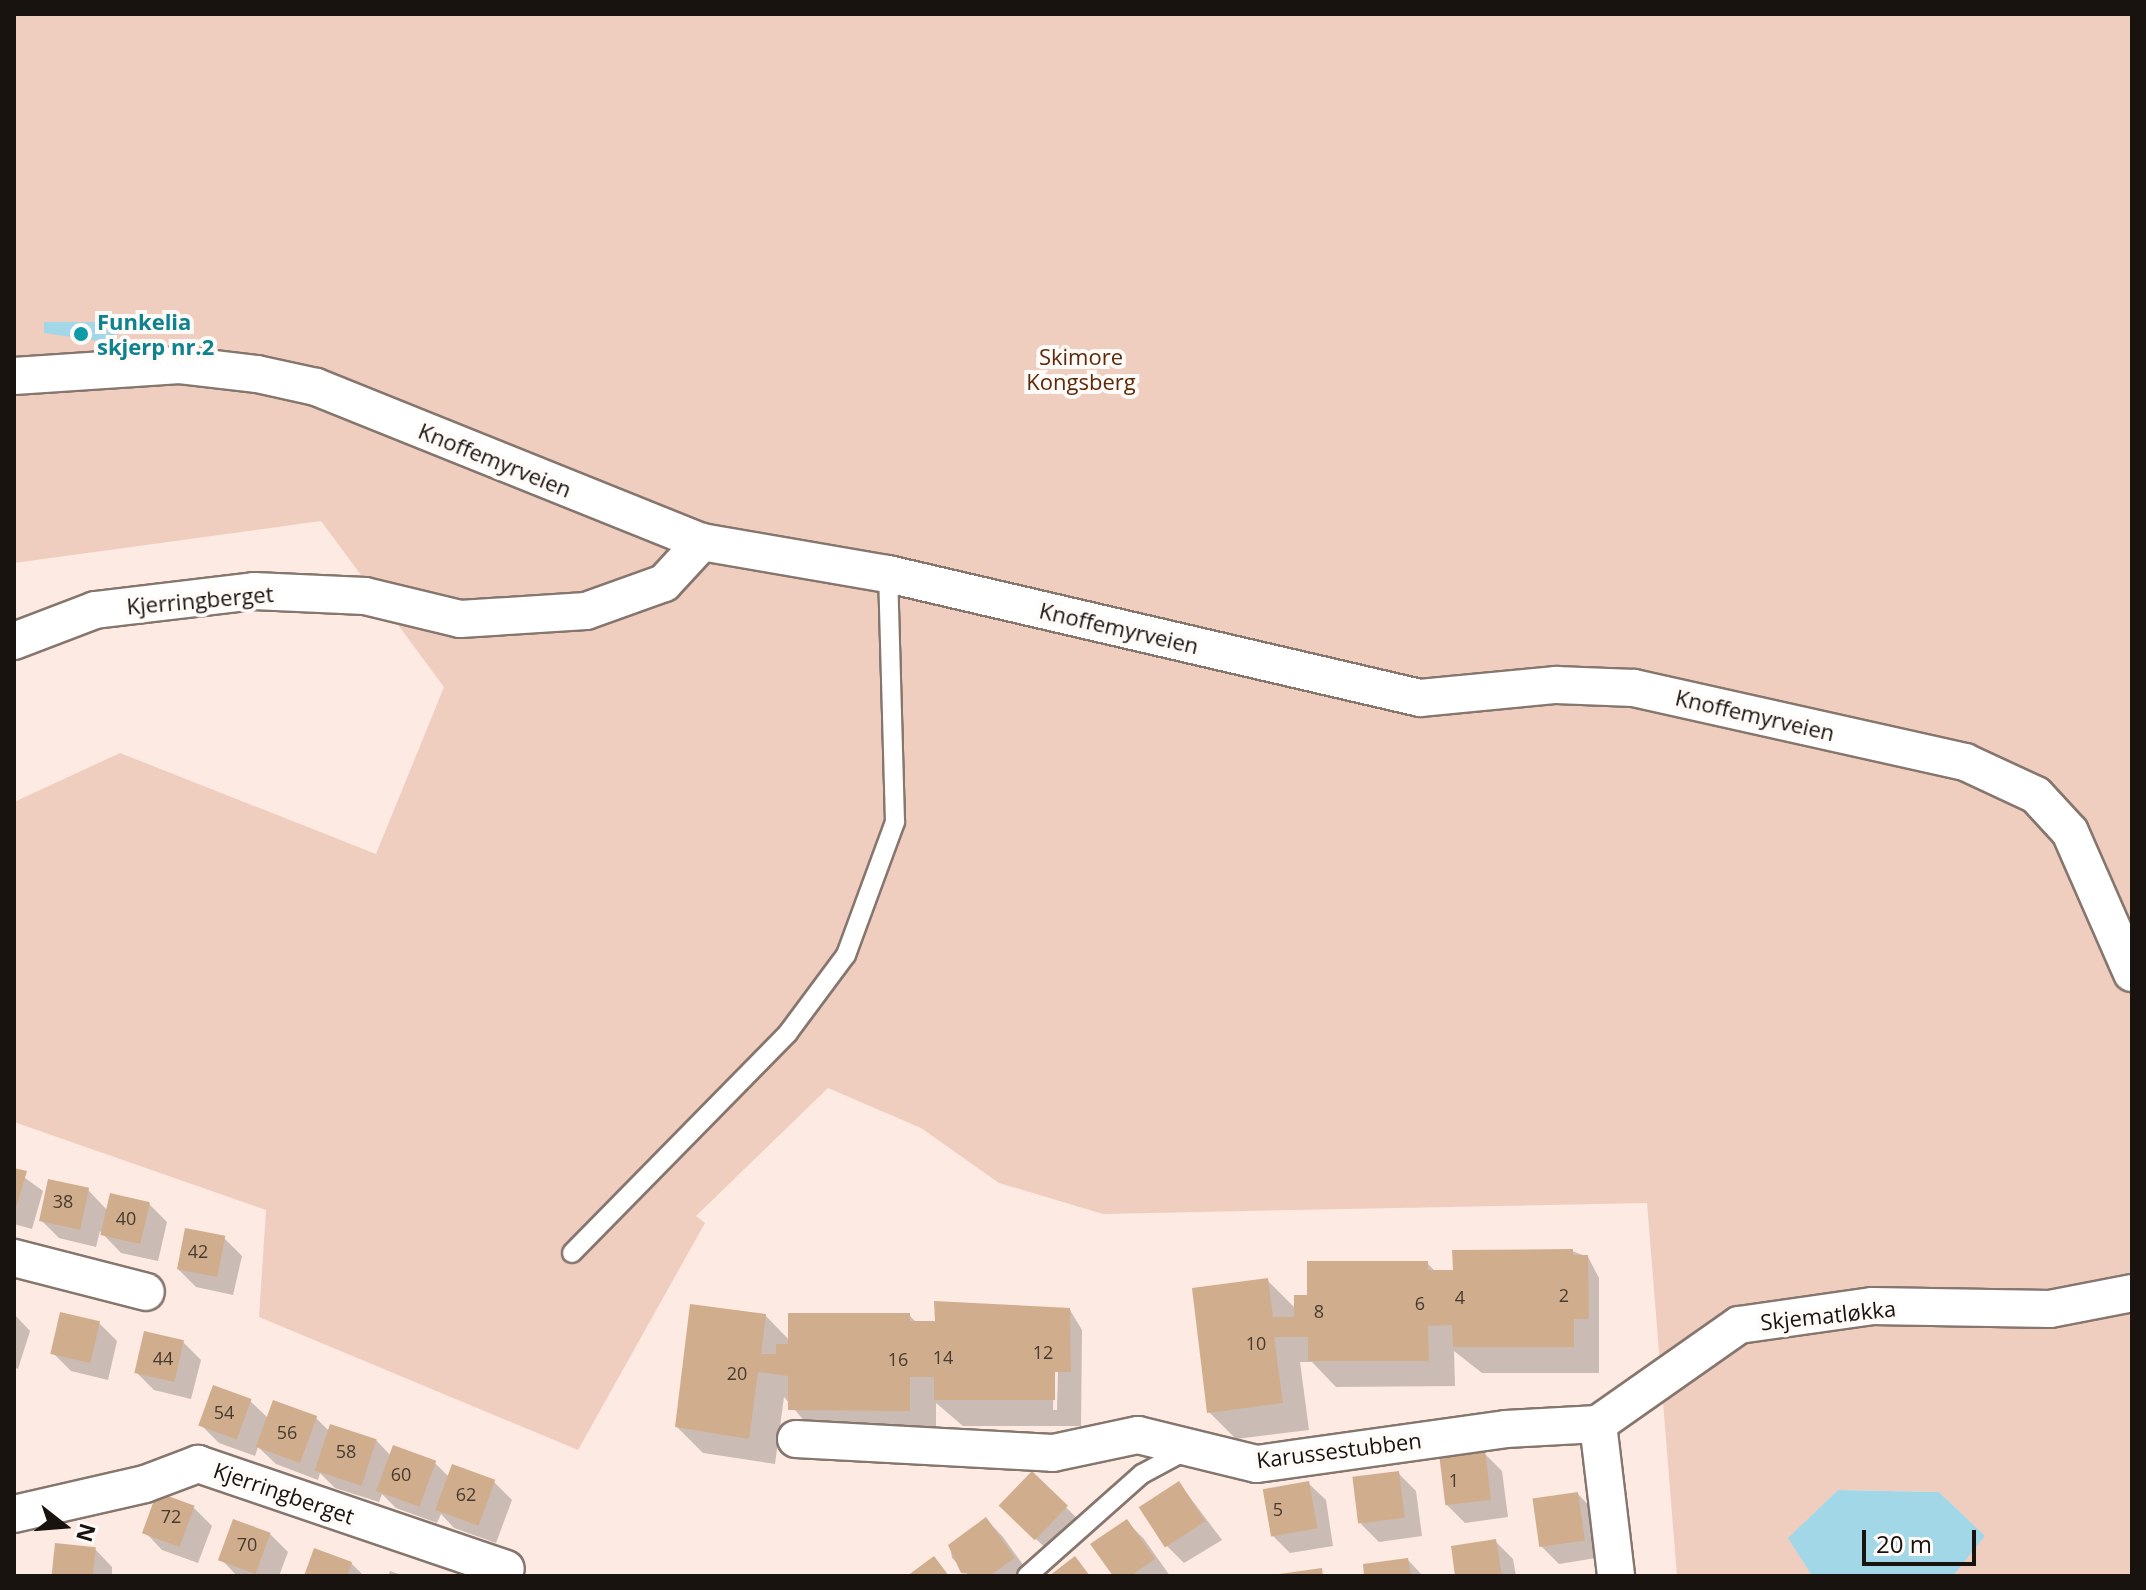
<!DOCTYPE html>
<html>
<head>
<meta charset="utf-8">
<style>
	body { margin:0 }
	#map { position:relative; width:2146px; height:1590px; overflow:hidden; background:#fdeae2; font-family:"Open Sans",sans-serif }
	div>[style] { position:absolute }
	.green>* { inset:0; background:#f0cebf }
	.water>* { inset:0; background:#a2d7e8 }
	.shadow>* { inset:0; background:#0003 }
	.building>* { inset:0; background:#d0ae8d; transform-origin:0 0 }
	.roads { filter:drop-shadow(2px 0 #85766e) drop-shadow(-2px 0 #85766e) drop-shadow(0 2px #85766e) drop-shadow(0 -2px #85766e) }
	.service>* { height:18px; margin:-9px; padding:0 9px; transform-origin:9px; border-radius:9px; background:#fff }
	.minor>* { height:36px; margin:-18px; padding:0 18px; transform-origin:18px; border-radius:18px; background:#fff }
	.dots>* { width:22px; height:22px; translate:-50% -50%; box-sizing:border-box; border:4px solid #fffbf9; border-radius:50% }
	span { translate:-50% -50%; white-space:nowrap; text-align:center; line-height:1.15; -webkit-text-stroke:8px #fffbf9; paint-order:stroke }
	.number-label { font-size:18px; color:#473a2f }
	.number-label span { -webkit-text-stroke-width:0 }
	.culture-label { font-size:22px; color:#0d838f; font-weight:700 }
	.left { translate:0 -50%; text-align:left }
	.park-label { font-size:22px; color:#5f2808 }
	.street-label { font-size:22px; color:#191310 }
	.frame { position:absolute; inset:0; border:16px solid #191310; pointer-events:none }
	.north { position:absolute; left:24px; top:1486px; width:80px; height:80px; -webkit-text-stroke:6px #fffbf9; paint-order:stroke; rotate:107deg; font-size:22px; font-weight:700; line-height:32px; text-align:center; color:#191310 }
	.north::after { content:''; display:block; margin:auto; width:28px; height:36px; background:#191310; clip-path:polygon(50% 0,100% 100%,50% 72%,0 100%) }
	.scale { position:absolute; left:1862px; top:1530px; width:114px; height:36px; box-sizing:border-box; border:4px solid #191310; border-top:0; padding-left:10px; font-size:24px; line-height:28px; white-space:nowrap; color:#191310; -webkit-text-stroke:6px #fffbf9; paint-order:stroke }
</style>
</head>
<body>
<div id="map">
	<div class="green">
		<div style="clip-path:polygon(14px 14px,2132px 14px,2132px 1576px,1953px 1576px,1984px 1536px,1939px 1492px,1838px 1490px,1789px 1538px,1812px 1576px,1677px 1576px,1647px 1203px,1103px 1214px,999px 1183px,921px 1128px,828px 1088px,696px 1216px,705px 1223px,578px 1450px,259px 1317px,266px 1210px,14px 1122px,14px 802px,120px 753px,376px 854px,444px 687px,321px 521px,14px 563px)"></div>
	</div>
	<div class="water">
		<div style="clip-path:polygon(44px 322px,93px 322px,116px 332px,112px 343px,44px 333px)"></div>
		<div style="clip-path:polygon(1838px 1490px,1939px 1492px,1985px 1536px,1953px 1576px,1812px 1576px,1788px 1538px)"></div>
	</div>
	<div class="shadow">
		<div style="clip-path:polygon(14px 1170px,43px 1191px,32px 1229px,14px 1224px)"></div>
		<div style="clip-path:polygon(88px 1190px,108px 1211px,149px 1204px,167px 1222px,158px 1261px,121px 1253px,100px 1231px,96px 1247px,59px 1238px,41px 1220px)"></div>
		<div style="clip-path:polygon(224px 1238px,242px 1256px,233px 1295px,196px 1287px,178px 1269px)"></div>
		<div style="clip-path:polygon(1572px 1251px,1588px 1257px,1599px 1278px,1599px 1373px,1482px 1373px,1454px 1351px,1455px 1386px,1336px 1387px,1312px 1362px,1300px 1362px,1309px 1430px,1236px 1439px,1209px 1412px,1267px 1280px,1296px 1309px,1309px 1297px,1427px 1263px,1436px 1272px,1455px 1272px)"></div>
		<div style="clip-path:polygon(evenodd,936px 1303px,1070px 1310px,1082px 1330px,1081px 1426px,963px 1426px,936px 1403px,936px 1436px,817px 1436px,784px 1397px,775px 1464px,703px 1453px,677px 1427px,765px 1315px,790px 1341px,909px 1315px,917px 1323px,936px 1323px,936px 1303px,1054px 1367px,1058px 1371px,1057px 1410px,1053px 1410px,1054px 1367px)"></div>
		<div style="clip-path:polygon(14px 1314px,30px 1331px,18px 1369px,14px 1367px)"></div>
		<div style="clip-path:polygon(99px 1323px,117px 1341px,108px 1380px,71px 1371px,53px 1353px)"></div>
		<div style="clip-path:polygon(183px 1342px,201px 1360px,191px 1399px,154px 1390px,136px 1372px)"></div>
		<div style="clip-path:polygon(250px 1401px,268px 1418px,316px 1418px,330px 1432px,376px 1440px,391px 1456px,435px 1463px,449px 1477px,494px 1482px,512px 1500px,496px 1543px,454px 1528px,441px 1514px,437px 1523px,396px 1508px,382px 1494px,379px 1502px,335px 1488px,320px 1473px,318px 1480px,276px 1464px,258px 1447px,255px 1456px,219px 1443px,201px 1425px)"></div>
		<div style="clip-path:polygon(1484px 1453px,1502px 1471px,1508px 1517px,1465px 1523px,1447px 1505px)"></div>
		<div style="clip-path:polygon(1398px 1473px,1416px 1491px,1422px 1536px,1379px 1542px,1361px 1524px)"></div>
		<div style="clip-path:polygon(1032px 1474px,1084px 1525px,1054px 1556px,1019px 1523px)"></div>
		<div style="clip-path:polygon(1179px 1483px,1222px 1540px,1184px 1563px,1167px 1546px)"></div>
		<div style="clip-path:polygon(1308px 1483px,1326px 1500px,1333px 1546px,1290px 1553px,1272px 1535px)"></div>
		<div style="clip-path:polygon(1578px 1494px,1595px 1512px,1602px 1557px,1559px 1564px,1541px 1546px)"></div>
		<div style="clip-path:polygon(194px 1508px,212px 1526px,198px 1563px,162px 1550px,145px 1532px)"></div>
		<div style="clip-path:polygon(986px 1519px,1003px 1537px,1031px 1576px,970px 1576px,952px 1558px,950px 1545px)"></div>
		<div style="clip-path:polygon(1126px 1521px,1144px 1539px,1170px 1576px,1115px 1576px)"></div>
		<div style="clip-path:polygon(270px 1534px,288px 1552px,279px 1576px,237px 1576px,221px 1559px)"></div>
		<div style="clip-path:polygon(1495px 1541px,1513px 1559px,1516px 1576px,1457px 1576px)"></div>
		<div style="clip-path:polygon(95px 1549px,112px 1567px,112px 1576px,54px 1576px)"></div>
		<div style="clip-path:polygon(1408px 1560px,1423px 1576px,1366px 1576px)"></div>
		<div style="clip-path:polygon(351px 1563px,364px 1576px,306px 1576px)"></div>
		<div style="clip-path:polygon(390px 1571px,404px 1576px,388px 1576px)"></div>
	</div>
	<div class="building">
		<div style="clip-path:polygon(14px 1168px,27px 1171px,15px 1211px,14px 1211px)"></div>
		<div style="left:48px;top:1179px;width:42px;height:43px;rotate:12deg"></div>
		<div style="left:110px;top:1193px;width:41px;height:43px;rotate:13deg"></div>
		<div style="left:185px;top:1228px;width:41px;height:42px;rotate:11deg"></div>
		<div style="clip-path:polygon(1573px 1249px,1573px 1255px,1588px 1255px,1589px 1319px,1574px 1319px,1574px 1347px,1453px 1347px,1452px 1325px,1428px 1326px,1429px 1361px,1308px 1361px,1308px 1337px,1274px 1337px,1283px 1403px,1207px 1413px,1192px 1288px,1268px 1278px,1273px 1317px,1294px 1317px,1294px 1295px,1307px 1295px,1307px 1261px,1428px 1261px,1428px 1270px,1453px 1270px,1452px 1250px)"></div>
		<div style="clip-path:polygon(934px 1301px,1070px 1308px,1071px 1372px,1055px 1372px,1055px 1400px,934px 1400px,934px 1377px,910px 1377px,910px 1411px,788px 1410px,788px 1376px,758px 1372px,749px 1439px,675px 1427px,690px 1304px,766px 1314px,761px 1354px,776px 1354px,776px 1344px,788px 1344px,788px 1313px,910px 1313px,910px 1321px,935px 1321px)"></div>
		<div style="left:60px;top:1312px;width:41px;height:43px;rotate:13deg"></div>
		<div style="left:144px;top:1331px;width:41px;height:43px;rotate:13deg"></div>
		<div style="left:213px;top:1385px;width:41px;height:43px;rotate:20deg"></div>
		<div style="left:273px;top:1400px;width:47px;height:50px;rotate:20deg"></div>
		<div style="left:330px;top:1424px;width:49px;height:49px;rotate:18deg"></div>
		<div style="left:393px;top:1445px;width:46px;height:49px;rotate:20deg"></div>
		<div style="left:1485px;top:1451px;width:49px;height:46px;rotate:83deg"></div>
		<div style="left:452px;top:1464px;width:46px;height:49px;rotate:20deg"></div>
		<div style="left:1032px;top:1471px;width:50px;height:48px;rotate:44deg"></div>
		<div style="left:1399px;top:1471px;width:47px;height:47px;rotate:83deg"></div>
		<div style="left:1179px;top:1481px;width:48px;height:48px;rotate:57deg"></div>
		<div style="left:1309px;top:1481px;width:48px;height:47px;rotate:80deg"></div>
		<div style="left:157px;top:1492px;width:40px;height:44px;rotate:20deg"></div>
		<div style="left:1578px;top:1492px;width:49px;height:46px;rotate:82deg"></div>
		<div style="clip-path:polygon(986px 1517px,1015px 1558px,989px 1576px,961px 1573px,948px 1545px)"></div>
		<div style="left:233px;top:1519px;width:40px;height:44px;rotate:20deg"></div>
		<div style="clip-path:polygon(1127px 1519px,1155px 1559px,1130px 1576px,1113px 1576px,1090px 1544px)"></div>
		<div style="clip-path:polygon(1496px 1539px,1502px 1576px,1455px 1576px,1451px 1546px)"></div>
		<div style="left:55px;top:1543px;width:41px;height:33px;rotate:6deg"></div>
		<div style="clip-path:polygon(314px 1548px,352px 1562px,347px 1576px,304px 1576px)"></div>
		<div style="clip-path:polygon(934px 1556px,949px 1576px,907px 1576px)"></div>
		<div style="clip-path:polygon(1075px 1556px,1090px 1576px,1049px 1576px)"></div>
		<div style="clip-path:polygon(1408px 1558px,1411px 1576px,1364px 1576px,1363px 1564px)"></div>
		<div style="clip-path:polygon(1322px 1568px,1323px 1576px,1279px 1576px,1279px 1574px)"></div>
	</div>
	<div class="roads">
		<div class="service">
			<div style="left:572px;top:1253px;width:308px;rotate:-45.5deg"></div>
			<div style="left:788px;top:1033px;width:97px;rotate:-53.4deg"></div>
			<div style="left:846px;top:955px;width:142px;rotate:-69.8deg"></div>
			<div style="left:895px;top:822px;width:248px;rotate:-91.6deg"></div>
			<div style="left:1027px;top:1576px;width:154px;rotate:-41.6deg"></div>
			<div style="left:1142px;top:1474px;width:47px;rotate:-28.2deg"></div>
		</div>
		<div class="minor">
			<div style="left:14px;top:376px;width:166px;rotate:-3.8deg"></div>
			<div style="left:180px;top:365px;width:78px;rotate:6.7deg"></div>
			<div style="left:257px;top:374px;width:60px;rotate:12.4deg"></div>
			<div style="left:316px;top:387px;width:416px;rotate:21.9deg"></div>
			<div style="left:702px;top:542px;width:189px;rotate:9.8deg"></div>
			<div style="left:888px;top:574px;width:546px;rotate:13.12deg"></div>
			<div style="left:1420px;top:698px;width:137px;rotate:-5.5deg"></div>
			<div style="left:1556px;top:685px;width:78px;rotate:2.2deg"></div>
			<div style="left:1634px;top:688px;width:339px;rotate:12.6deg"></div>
			<div style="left:1965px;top:762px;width:78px;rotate:24.9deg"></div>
			<div style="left:2036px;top:795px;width:50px;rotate:47.4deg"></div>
			<div style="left:2070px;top:832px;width:154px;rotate:66.3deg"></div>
			<div style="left:14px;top:641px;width:87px;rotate:-20.9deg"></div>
			<div style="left:95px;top:610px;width:160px;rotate:-6.8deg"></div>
			<div style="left:254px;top:591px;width:111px;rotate:2.6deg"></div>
			<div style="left:365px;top:596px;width:98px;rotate:13.6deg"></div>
			<div style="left:460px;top:619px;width:126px;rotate:-3.6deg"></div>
			<div style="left:586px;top:611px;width:83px;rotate:-19.7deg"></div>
			<div style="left:664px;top:583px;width:56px;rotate:-47.2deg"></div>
			<div style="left:14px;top:1258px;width:136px;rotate:14.4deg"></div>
			<div style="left:1598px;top:1424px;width:172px;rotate:-35.1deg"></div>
			<div style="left:1739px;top:1325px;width:134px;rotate:-8.1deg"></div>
			<div style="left:1872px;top:1306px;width:178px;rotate:1deg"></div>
			<div style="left:2050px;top:1309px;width:84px;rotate:-11deg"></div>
			<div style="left:1598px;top:1424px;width:153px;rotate:83.2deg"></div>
			<div style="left:796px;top:1439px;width:257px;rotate:3.1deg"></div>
			<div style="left:1053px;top:1453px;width:87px;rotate:-12deg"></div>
			<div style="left:1138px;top:1435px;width:122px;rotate:13.7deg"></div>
			<div style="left:1257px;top:1464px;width:251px;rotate:-8deg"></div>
			<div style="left:1506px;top:1429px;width:92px;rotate:-3.1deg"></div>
			<div style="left:14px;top:1514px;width:134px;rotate:-12.9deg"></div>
			<div style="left:145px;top:1484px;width:57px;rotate:-20.7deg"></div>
			<div style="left:198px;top:1464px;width:325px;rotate:18.8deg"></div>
		</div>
	</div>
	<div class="dots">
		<div style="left:81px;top:334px;background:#0f9aa8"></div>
	</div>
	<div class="number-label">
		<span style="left:63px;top:1201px">38</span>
		<span style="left:126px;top:1218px">40</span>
		<span style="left:198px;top:1251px">42</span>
		<span style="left:1564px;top:1295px">2</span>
		<span style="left:1460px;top:1297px">4</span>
		<span style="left:1420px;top:1303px">6</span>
		<span style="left:1319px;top:1311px">8</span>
		<span style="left:1256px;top:1343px">10</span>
		<span style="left:1043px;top:1352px">12</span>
		<span style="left:943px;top:1357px">14</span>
		<span style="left:163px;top:1358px">44</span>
		<span style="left:898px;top:1359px">16</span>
		<span style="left:737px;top:1373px">20</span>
		<span style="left:224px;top:1412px">54</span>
		<span style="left:287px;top:1432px">56</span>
		<span style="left:346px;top:1451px">58</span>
		<span style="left:401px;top:1474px">60</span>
		<span style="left:1454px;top:1480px">1</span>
		<span style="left:466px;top:1494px">62</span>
		<span style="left:1278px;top:1509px">5</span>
		<span style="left:171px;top:1516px">72</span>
		<span style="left:247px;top:1544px">70</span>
	</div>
	<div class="culture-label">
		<span class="left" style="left:97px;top:334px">Funkelia<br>skjerp nr.2</span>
	</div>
	<div class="park-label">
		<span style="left:1081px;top:369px">Skimore<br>Kongsberg</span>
	</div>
	<div class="street-label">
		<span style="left:495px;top:460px;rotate:22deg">Knoffemyrveien</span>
		<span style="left:200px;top:600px;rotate:-5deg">Kjerringberget</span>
		<span style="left:1119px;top:628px;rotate:13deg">Knoffemyrveien</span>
		<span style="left:1755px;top:715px;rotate:13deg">Knoffemyrveien</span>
		<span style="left:1828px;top:1315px;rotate:-6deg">Skjematløkka</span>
		<span style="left:1339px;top:1450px;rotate:-7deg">Karussestubben</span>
		<span style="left:284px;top:1493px;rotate:19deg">Kjerringberget</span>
	</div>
	<div class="frame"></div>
	<div class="north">N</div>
	<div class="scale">20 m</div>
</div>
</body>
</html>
